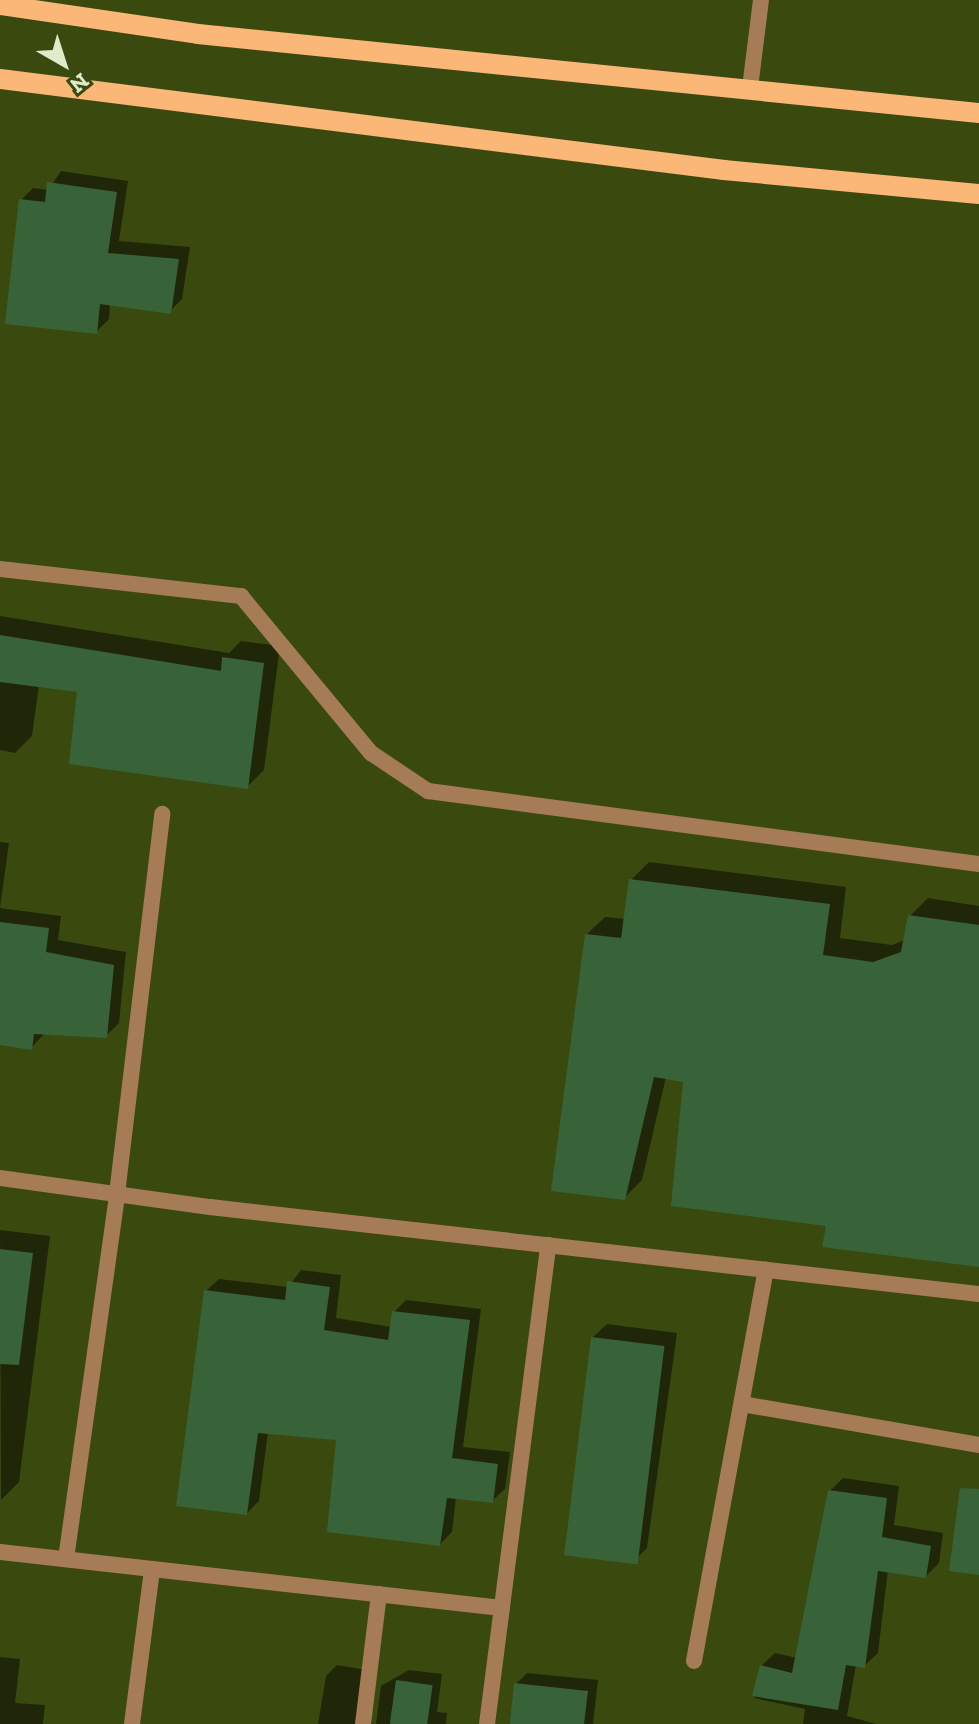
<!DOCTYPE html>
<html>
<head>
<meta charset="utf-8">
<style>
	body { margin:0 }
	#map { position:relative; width:979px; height:1724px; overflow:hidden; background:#3a4a0f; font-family:"Zilla Slab",serif }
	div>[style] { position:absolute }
	.shadow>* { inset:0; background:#0007 }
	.building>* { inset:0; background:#386338; transform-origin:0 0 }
	.minor>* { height:16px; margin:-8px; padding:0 8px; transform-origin:8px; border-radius:8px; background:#a67c56 }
	.primary>* { height:20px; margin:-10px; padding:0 10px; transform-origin:10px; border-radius:10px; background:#fab778 }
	span { translate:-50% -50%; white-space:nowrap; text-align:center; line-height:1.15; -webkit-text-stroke:7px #3a4a0f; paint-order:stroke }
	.north { position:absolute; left:24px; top:24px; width:80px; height:80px; -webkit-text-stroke:6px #3a4a0f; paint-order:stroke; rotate:141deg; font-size:22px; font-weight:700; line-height:32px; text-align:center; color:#e0ebcc }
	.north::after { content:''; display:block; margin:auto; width:28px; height:36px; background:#e0ebcc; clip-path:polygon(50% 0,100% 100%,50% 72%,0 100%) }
</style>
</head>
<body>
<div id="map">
	<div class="shadow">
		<div style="clip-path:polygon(61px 171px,128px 181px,119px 241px,190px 247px,182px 299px,170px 311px,110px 304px,109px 319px,96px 332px,21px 200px,33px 188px,48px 190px)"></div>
		<div style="clip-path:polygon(0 616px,229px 653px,241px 641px,280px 646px,264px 770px,247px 787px,80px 690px,39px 685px,32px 736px,15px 753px,0 750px)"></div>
		<div style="clip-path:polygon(0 842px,9px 843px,0 908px,61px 916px,58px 940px,126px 952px,119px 1023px,106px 1036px,44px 1034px,31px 1048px,0 1043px)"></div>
		<div style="clip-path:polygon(649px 862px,846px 887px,840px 938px,892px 945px,905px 940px,910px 916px,928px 898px,979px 906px,979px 1265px,829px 1224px,685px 1081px,666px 1077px,642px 1180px,624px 1198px,587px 934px,605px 917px,626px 919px,631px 880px)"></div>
		<div style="clip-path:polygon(0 1230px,50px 1236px,19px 1482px,1px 1500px)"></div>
		<div style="clip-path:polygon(301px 1270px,341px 1275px,336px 1318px,392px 1327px,394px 1312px,406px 1300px,481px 1309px,463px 1447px,510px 1452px,505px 1489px,492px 1501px,456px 1497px,452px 1532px,440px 1544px,338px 1438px,268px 1432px,259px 1501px,247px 1513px,206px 1291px,219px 1279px,288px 1287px)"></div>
		<div style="clip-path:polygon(607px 1324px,677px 1333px,647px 1548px,633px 1562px,592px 1338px)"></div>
		<div style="clip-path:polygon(843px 1478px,899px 1486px,894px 1525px,943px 1533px,939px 1563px,926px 1576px,888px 1570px,878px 1653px,864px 1666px,856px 1665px,847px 1716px,876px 1724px,803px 1724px,805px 1709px,754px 1698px,761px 1666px,775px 1653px,797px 1658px,830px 1491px)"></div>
		<div style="clip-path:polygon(0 1657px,20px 1659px,15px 1703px,45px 1705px,43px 1724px,0 1724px)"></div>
		<div style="clip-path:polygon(337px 1665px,367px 1670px,362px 1712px,373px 1724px,318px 1724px,326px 1676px)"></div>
		<div style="clip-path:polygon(409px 1670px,442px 1674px,437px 1712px,447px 1713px,446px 1724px,376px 1724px,381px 1686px)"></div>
		<div style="clip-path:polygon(527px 1673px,598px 1680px,593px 1724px,512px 1724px,516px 1684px)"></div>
	</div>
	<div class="building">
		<div style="clip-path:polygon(47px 182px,117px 192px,108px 253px,179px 259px,171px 314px,100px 304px,97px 334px,5px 324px,19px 199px,45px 202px)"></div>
		<div style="clip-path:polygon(0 635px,221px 671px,222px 657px,264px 663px,248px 789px,69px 764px,77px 692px,0 682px)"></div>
		<div style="clip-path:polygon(629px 879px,830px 904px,823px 955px,873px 962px,901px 952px,908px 915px,979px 925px,979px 1267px,822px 1247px,826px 1226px,671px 1206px,683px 1082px,654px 1077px,625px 1200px,551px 1191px,585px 934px,621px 938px)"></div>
		<div style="clip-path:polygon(0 922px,49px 928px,46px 952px,114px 965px,107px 1038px,34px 1034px,32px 1050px,0 1045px)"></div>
		<div style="clip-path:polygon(0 1249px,33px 1253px,19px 1365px,0 1364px)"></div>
		<div style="clip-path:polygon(287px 1281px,330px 1287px,324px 1330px,388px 1340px,392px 1311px,470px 1320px,452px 1458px,498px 1464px,493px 1503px,447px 1498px,440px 1546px,327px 1532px,336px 1440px,258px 1433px,247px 1515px,176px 1506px,204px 1290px,285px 1300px)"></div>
		<div style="left:591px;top:1337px;width:74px;height:220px;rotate:7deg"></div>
		<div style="clip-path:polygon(960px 1488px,979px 1489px,979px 1575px,949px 1571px)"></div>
		<div style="clip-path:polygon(828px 1490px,887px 1498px,882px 1537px,931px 1546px,926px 1578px,878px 1571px,865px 1668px,846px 1665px,838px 1710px,752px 1696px,760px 1665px,792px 1673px)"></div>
		<div style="left:396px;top:1680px;width:37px;height:44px;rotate:8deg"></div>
		<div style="clip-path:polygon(514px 1683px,588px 1691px,584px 1724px,510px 1724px)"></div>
	</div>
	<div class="minor">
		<div style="left:750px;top:88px;width:89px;rotate:-82.9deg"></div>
		<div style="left:0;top:569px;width:243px;rotate:6.4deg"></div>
		<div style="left:241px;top:596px;width:204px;rotate:50.4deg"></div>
		<div style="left:371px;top:753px;width:69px;rotate:33.7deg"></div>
		<div style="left:428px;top:791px;width:556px;rotate:7.55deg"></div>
		<div style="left:0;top:1178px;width:212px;rotate:7.9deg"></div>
		<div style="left:210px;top:1207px;width:774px;rotate:6.45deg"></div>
		<div style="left:742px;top:1404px;width:241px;rotate:9.8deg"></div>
		<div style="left:0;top:1552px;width:505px;rotate:6.37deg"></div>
		<div style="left:66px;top:1559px;width:369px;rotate:-82deg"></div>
		<div style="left:117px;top:1194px;width:383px;rotate:-83.2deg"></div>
		<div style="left:694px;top:1661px;width:398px;rotate:-79.6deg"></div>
		<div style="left:132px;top:1724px;width:156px;rotate:-82.6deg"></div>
		<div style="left:363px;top:1724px;width:131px;rotate:-83deg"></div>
		<div style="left:487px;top:1724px;width:483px;rotate:-82.7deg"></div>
	</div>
	<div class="primary">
		<div style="left:0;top:5px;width:200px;rotate:8.3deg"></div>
		<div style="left:198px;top:34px;width:785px;rotate:5.78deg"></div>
		<div style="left:0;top:79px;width:730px;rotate:7.16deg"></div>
		<div style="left:724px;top:170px;width:256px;rotate:5.4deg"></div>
	</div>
	<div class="north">N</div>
</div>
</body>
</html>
